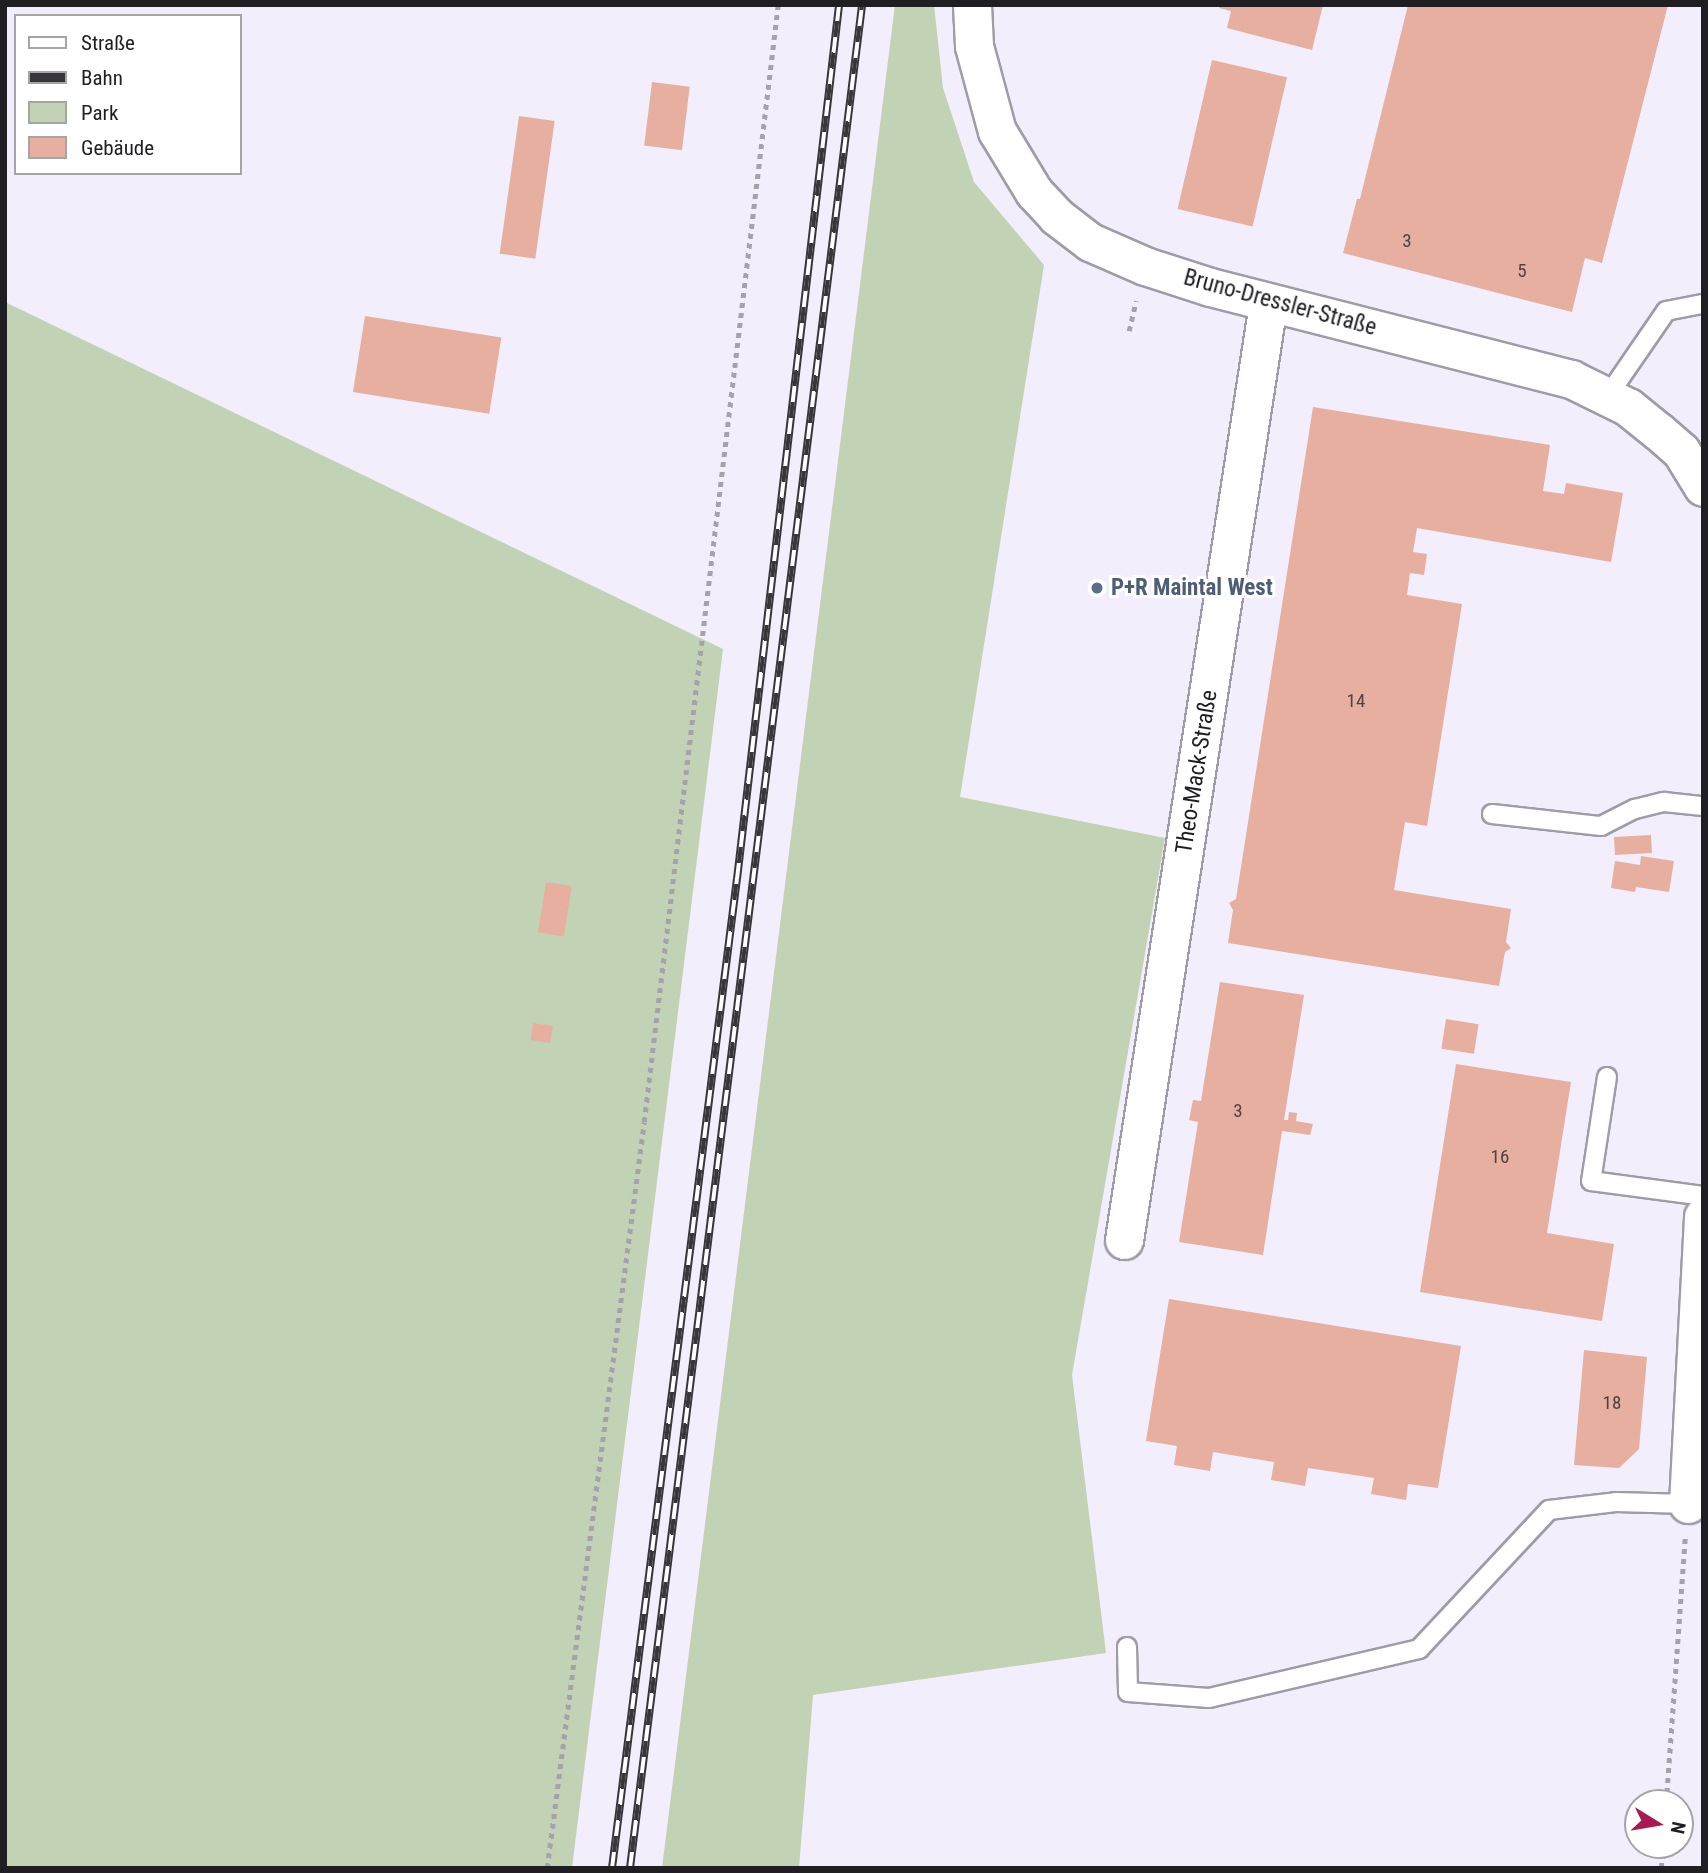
<!DOCTYPE html>
<html>
<head>
<meta charset="utf-8">
<style>
	body { margin:0 }
	#map { position:relative; width:1708px; height:1873px; overflow:hidden; background:#f2eefb; font-family:"Roboto Condensed",sans-serif }
	div>[style] { position:absolute }
	.green>* { inset:0; background:#c1d2b5 }
	.building>* { inset:0; background:#e6afa0; transform-origin:0 0 }
	.path>* { height:4.5px; margin-top:-2.25px; transform-origin:0; background:repeating-linear-gradient(90deg,#a5a2ab 0 5px,transparent 0 10px) }
	.roads { filter:drop-shadow(2px 0 #9f9ba7) drop-shadow(-2px 0 #9f9ba7) drop-shadow(0 2px #9f9ba7) drop-shadow(0 -2px #9f9ba7) }
	.service>* { height:18px; margin:-9px; padding:0 9px; transform-origin:9px; border-radius:9px; background:#fff }
	.minor>* { height:37px; margin:-18.5px; padding:0 18.5px; transform-origin:18.5px; border-radius:18.5px; background:#fff }
	.rail>* { height:8px; margin-top:-4px; transform-origin:0; background:repeating-linear-gradient(90deg,#fff 0 16px,#38363b 0 32px); box-sizing:border-box; border-block:2px solid #38363b }
	.dots>* { width:19px; height:19px; translate:-50% -50%; box-sizing:border-box; border:4px solid #fff; border-radius:50% }
	span { translate:-50% -50%; white-space:nowrap; text-align:center; line-height:1.15; -webkit-text-stroke:6px #fff; paint-order:stroke }
	.number-label { font-size:19px; color:#514242 }
	.number-label span { -webkit-text-stroke-width:0 }
	.street-label { font-size:23px; color:#1f1e22 }
	.service-label { font-size:23px; color:#4e5e75; font-weight:700 }
	.left { translate:0 -50%; text-align:left }
	.frame { position:absolute; inset:0; border:7px solid #1f1e22; pointer-events:none }
	.legend { position:absolute; left:14px; top:14px; width:228px; height:161px; box-sizing:border-box; background:#fff; border:2px solid #a5a5a7; margin:0; padding:9px 12px; list-style:none; font-size:21px; color:#1f1e22 }
	.legend li { display:flex; align-items:center; gap:14px; height:35px }
	.legend b { width:35px; border:2px solid #a5a5a7 }
	.north { position:absolute; left:1624px; top:1789px; width:70px; height:70px; box-sizing:border-box; background:#fff; border:2px solid #a5a5a7; border-radius:50%; rotate:101deg; font-size:19px; font-weight:700; line-height:28px; text-align:center; color:#1f1e22 }
	.north::after { content:''; display:block; margin:auto; width:24px; height:32px; background:#a91a55; clip-path:polygon(50% 0,100% 100%,50% 72%,0 100%) }
</style>
</head>
<body>
<div id="map">
	<div class="green">
		<div style="clip-path:polygon(895px 5px,934px 5px,943px 88px,974px 182px,1044px 265px,960px 797px,1165px 838px,1072px 1375px,1106px 1653px,813px 1695px,799px 1868px,662px 1868px)"></div>
		<div style="clip-path:polygon(5px 302px,723px 649px,572px 1868px,5px 1868px)"></div>
	</div>
	<div class="building">
		<div style="clip-path:polygon(1220px 5px,1323px 5px,1312px 50px,1227px 28px,1231px 11px,1219px 8px)"></div>
		<div style="clip-path:polygon(1408px 5px,1668px 5px,1602px 263px,1585px 258px,1572px 312px,1343px 253px,1357px 199px,1360px 199px)"></div>
		<div style="left:1212px;top:60px;width:77px;height:153px;rotate:13deg"></div>
		<div style="left:652px;top:82px;width:38px;height:64px;rotate:7deg"></div>
		<div style="left:519px;top:116px;width:36px;height:139px;rotate:8deg"></div>
		<div style="left:365px;top:316px;width:138px;height:77px;rotate:9deg"></div>
		<div style="clip-path:polygon(1313px 407px,1550px 445px,1543px 491px,1564px 494px,1566px 483px,1623px 493px,1611px 562px,1417px 528px,1413px 552px,1427px 554px,1424px 575px,1410px 573px,1407px 595px,1462px 604px,1427px 826px,1405px 822px,1394px 890px,1511px 909px,1506px 942px,1511px 948px,1505px 952px,1499px 986px,1228px 943px,1233px 910px,1229px 903px,1236px 899px)"></div>
		<div style="left:1651px;top:835px;width:18px;height:37px;rotate:87deg"></div>
		<div style="clip-path:polygon(1641px 856px,1674px 861px,1669px 892px,1636px 887px,1635px 892px,1611px 888px,1615px 861px,1640px 865px)"></div>
		<div style="left:546px;top:882px;width:26px;height:51px;rotate:9deg"></div>
		<div style="clip-path:polygon(1220px 982px,1304px 995px,1284px 1120px,1288px 1120px,1289px 1112px,1297px 1113px,1296px 1121px,1313px 1124px,1310px 1135px,1282px 1131px,1263px 1255px,1179px 1242px,1198px 1122px,1189px 1120px,1193px 1100px,1201px 1101px)"></div>
		<div style="left:1446px;top:1019px;width:33px;height:30px;rotate:9deg"></div>
		<div style="left:533px;top:1023px;width:20px;height:17px;rotate:9deg"></div>
		<div style="clip-path:polygon(1456px 1064px,1571px 1082px,1547px 1233px,1614px 1244px,1602px 1321px,1420px 1292px)"></div>
		<div style="clip-path:polygon(1169px 1299px,1461px 1346px,1438px 1488px,1408px 1484px,1406px 1500px,1371px 1494px,1374px 1478px,1308px 1468px,1305px 1486px,1271px 1480px,1274px 1462px,1213px 1452px,1210px 1471px,1174px 1465px,1177px 1446px,1146px 1441px)"></div>
		<div style="clip-path:polygon(1584px 1350px,1647px 1357px,1639px 1449px,1619px 1468px,1574px 1465px)"></div>
	</div>
	<div class="path">
		<div style="left:1129px;top:331px;width:31px;rotate:-77deg"></div>
		<div style="left:1666px;top:1803px;width:265px;rotate:-85.9deg"></div>
		<div style="left:547px;top:1868px;width:752px;rotate:-82.59deg"></div>
		<div style="left:644px;top:1122px;width:1125px;rotate:-83.16deg"></div>
		<div style="left:1661px;top:1868px;width:23px;rotate:-85deg"></div>
	</div>
	<div class="roads">
		<div class="service">
			<div style="left:1607px;top:397px;width:104px;rotate:-55.5deg"></div>
			<div style="left:1666px;top:311px;width:38px;rotate:-11deg"></div>
			<div style="left:1492px;top:814px;width:110px;rotate:6.3deg"></div>
			<div style="left:1601px;top:826px;width:38px;rotate:-27deg"></div>
			<div style="left:1635px;top:809px;width:30px;rotate:-14deg"></div>
			<div style="left:1664px;top:802px;width:39px;rotate:6deg"></div>
			<div style="left:1607px;top:1077px;width:105px;rotate:98.7deg"></div>
			<div style="left:1591px;top:1181px;width:113px;rotate:7.6deg"></div>
			<div style="left:1127px;top:1647px;width:45px;rotate:88.7deg"></div>
			<div style="left:1128px;top:1692px;width:81px;rotate:4.2deg"></div>
			<div style="left:1209px;top:1698px;width:216px;rotate:-13.1deg"></div>
			<div style="left:1419px;top:1649px;width:190px;rotate:-46.9deg"></div>
			<div style="left:1549px;top:1510px;width:67px;rotate:-6.8deg"></div>
			<div style="left:1616px;top:1502px;width:72px;rotate:1.6deg"></div>
		</div>
		<div class="minor">
			<div style="left:972px;top:5px;width:41px;rotate:87.2deg"></div>
			<div style="left:974px;top:46px;width:88px;rotate:74.9deg"></div>
			<div style="left:997px;top:131px;width:71px;rotate:58.8deg"></div>
			<div style="left:1034px;top:192px;width:33px;rotate:47deg"></div>
			<div style="left:1056px;top:216px;width:43px;rotate:37.4deg"></div>
			<div style="left:1090px;top:242px;width:60px;rotate:23.6deg"></div>
			<div style="left:1145px;top:266px;width:68px;rotate:17.9deg"></div>
			<div style="left:1210px;top:287px;width:373px;rotate:14.3deg"></div>
			<div style="left:1571px;top:379px;width:64px;rotate:26.2deg"></div>
			<div style="left:1628px;top:407px;width:38px;rotate:39deg"></div>
			<div style="left:1658px;top:431px;width:30px;rotate:41deg"></div>
			<div style="left:1681px;top:451px;width:42px;rotate:58.6deg"></div>
			<div style="left:1124px;top:1240px;width:948px;rotate:-81.26deg"></div>
			<div style="left:1688px;top:1504px;width:288px;rotate:-87deg"></div>
		</div>
	</div>
	<div class="rail">
		<div style="left:612px;top:1868px;width:997px;rotate:-82.8deg"></div>
		<div style="left:737px;top:879px;width:880px;rotate:-83.34deg"></div>
		<div style="left:630px;top:1868px;width:1877px;rotate:-82.9deg"></div>
	</div>
	<div class="dots">
		<div style="left:1097px;top:588px;background:#5c6f8a"></div>
	</div>
	<div class="number-label">
		<span style="left:1407px;top:241px">3</span>
		<span style="left:1522px;top:271px">5</span>
		<span style="left:1356px;top:701px">14</span>
		<span style="left:1238px;top:1111px">3</span>
		<span style="left:1500px;top:1157px">16</span>
		<span style="left:1612px;top:1403px">18</span>
	</div>
	<div class="street-label">
		<span style="left:1280px;top:303px;rotate:15deg">Bruno-Dressler-Straße</span>
		<span style="left:1197px;top:772px;rotate:-81deg">Theo-Mack-Straße</span>
	</div>
	<div class="service-label">
		<span class="left" style="left:1111px;top:588px">P+R Maintal West</span>
	</div>
	<div class="frame"></div>
	<ul class="legend">
	<li><b style="height:9px;background:#fff"></b>Straße</li>
	<li><b style="height:9px;background:#38363b"></b>Bahn</li>
	<li><b style="height:19px;background:#c1d2b5"></b>Park</li>
	<li><b style="height:19px;background:#e6afa0"></b>Gebäude</li>
	</ul>
	<div class="north">N</div>
</div>
</body>
</html>
